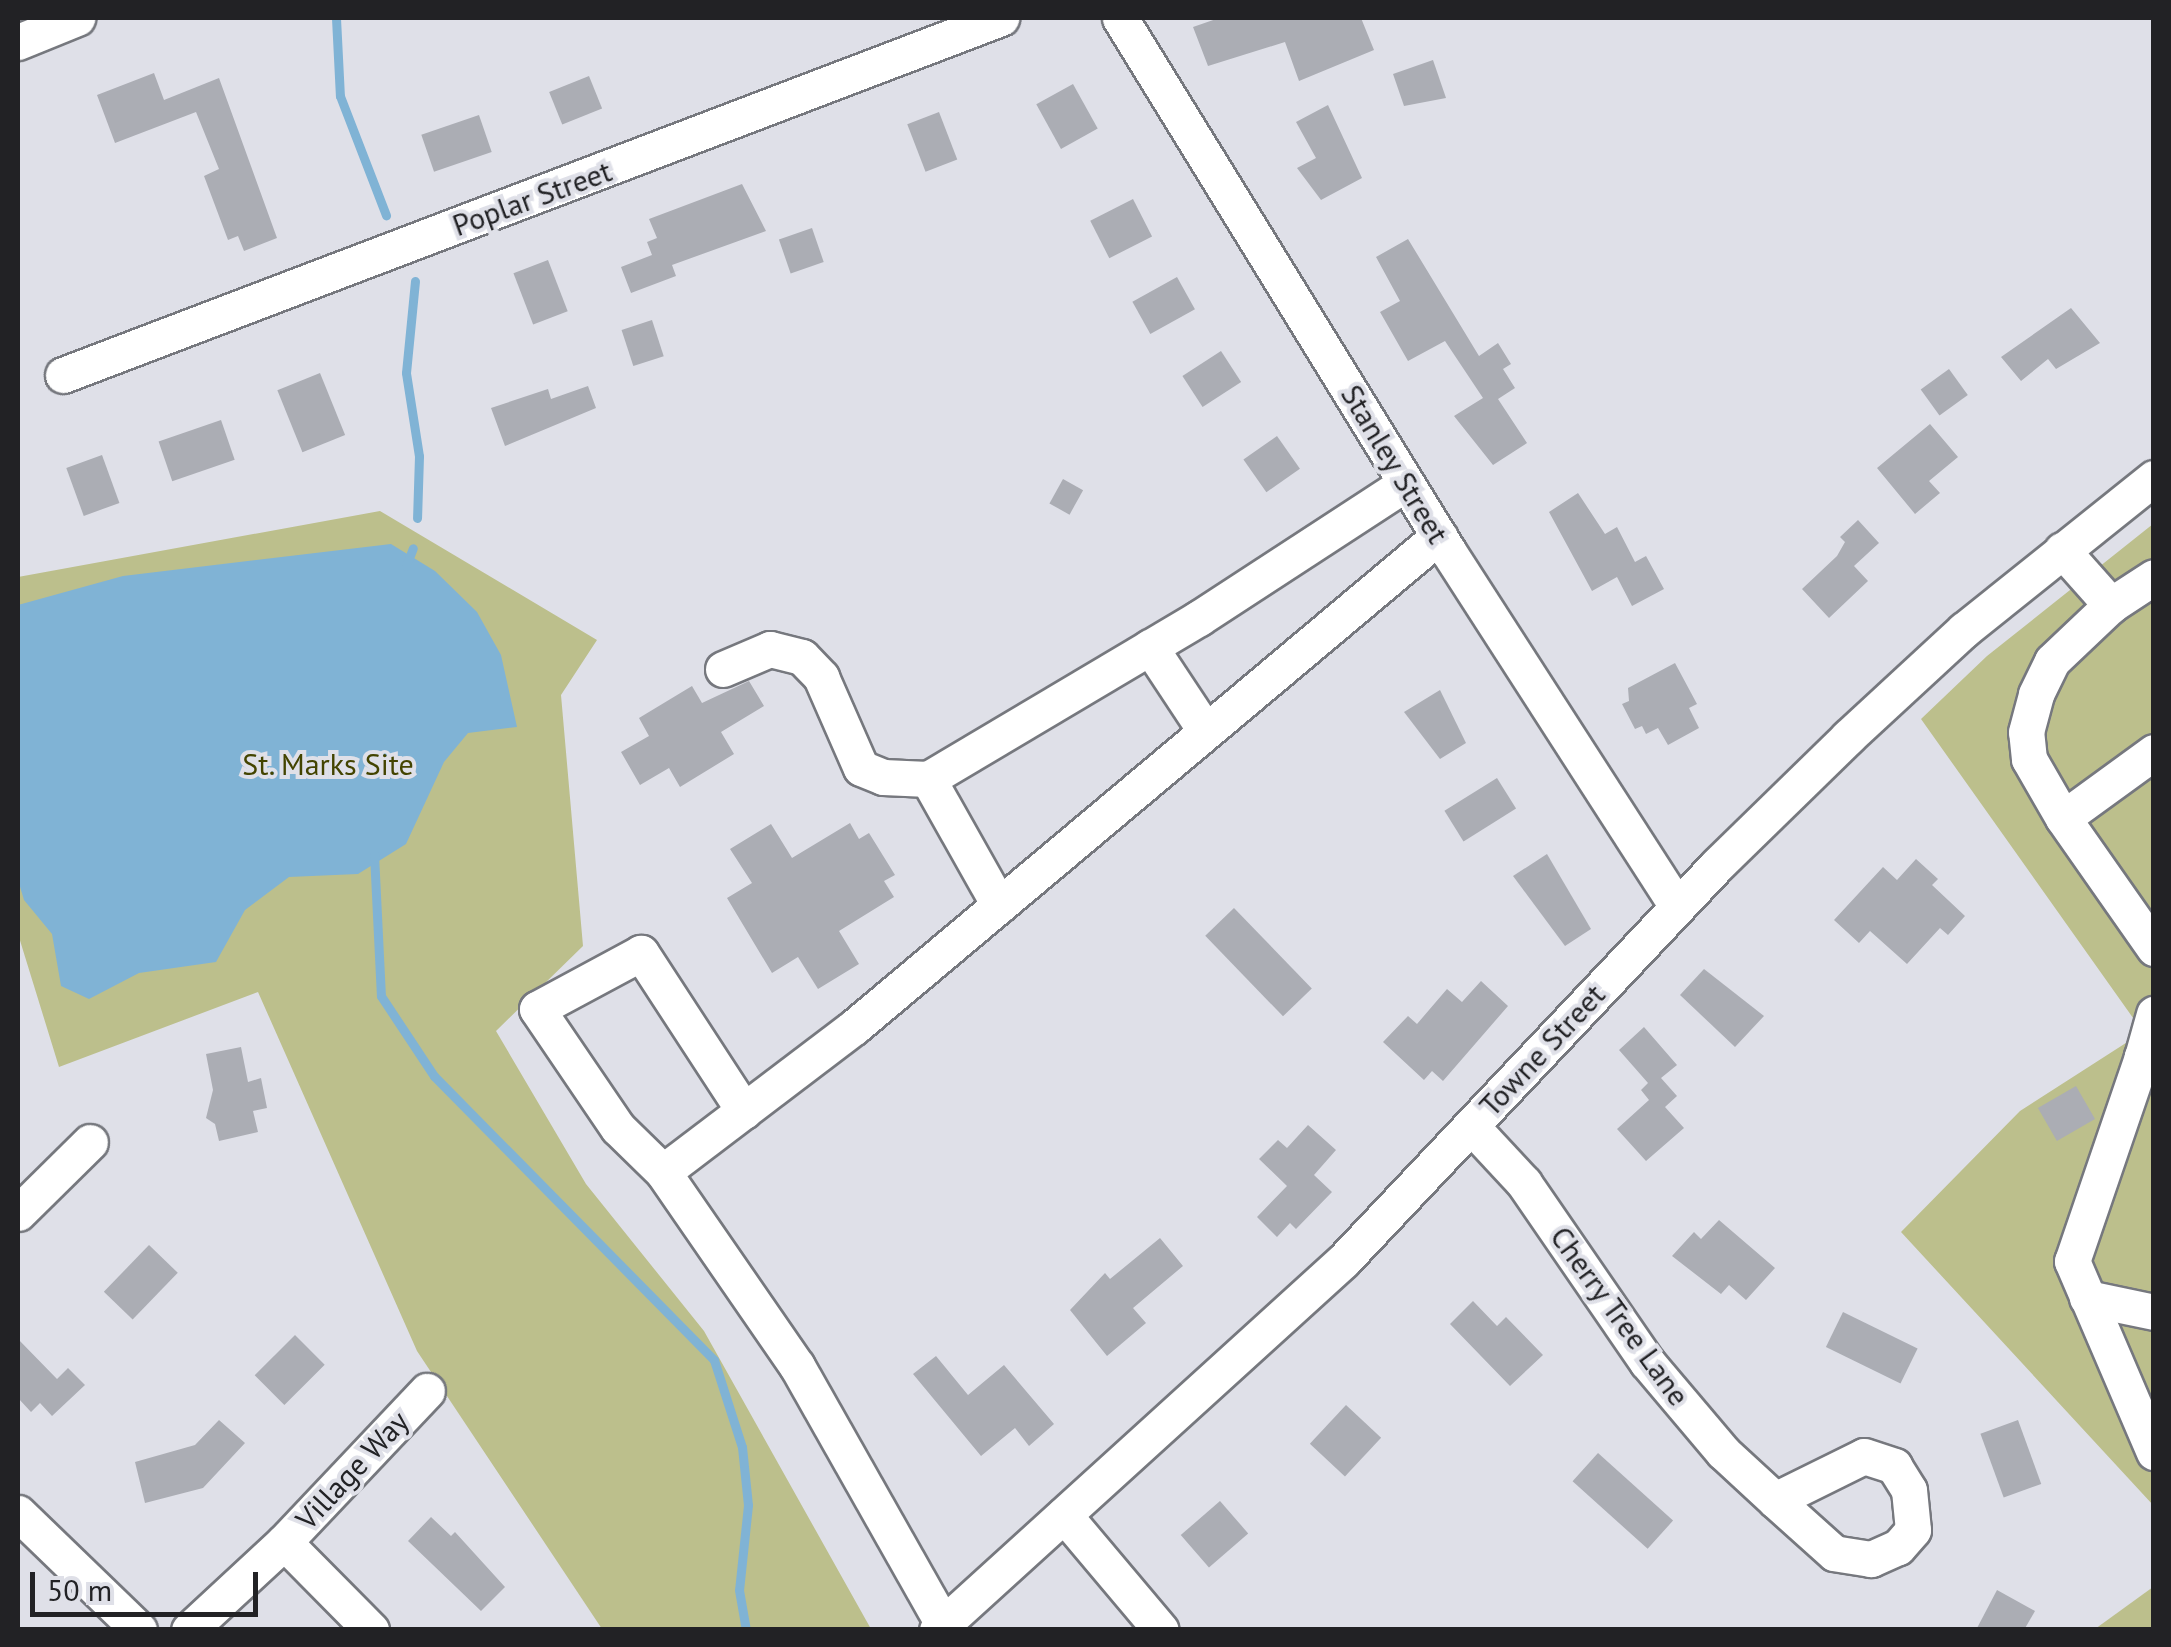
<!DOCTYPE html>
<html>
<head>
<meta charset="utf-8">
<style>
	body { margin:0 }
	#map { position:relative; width:2171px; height:1647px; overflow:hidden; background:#dfe0e8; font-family:"PT Sans",sans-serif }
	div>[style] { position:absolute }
	.green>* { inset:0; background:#bcbf8c }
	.water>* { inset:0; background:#80b3d5 }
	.stream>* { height:9px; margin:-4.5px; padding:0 4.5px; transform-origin:4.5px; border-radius:4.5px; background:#80b3d5 }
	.building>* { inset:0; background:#abadb4; transform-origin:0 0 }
	.roads { filter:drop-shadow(2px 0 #76787e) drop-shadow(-2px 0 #76787e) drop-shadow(0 2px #76787e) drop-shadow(0 -2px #76787e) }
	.minor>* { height:35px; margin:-17.5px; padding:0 17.5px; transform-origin:17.5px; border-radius:17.5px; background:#fff }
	span { translate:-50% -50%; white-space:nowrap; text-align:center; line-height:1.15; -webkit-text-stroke:8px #dfe0e8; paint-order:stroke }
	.street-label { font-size:30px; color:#222225 }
	.park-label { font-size:30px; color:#434400 }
	.frame { position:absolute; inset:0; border:20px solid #222225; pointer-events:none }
	.scale { position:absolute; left:30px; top:1572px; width:228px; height:45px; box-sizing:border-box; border:5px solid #222225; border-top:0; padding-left:12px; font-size:30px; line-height:35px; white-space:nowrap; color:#222225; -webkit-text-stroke:8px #dfe0e8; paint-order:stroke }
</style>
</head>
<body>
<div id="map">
	<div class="green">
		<div style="clip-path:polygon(380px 511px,597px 640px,561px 695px,583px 946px,496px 1031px,586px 1184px,704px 1331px,871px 1629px,602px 1629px,417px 1351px,258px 992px,59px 1067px,18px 934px,18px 577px)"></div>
		<div style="clip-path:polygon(2153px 524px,2153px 1505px,1901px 1232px,2020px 1111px,2143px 1032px,1921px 719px,1987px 656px)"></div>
		<div style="clip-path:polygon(2153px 1587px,2153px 1629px,2095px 1629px)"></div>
	</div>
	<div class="water">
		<div style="clip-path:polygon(391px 544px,435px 571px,477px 612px,501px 655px,517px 727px,468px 733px,444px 762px,406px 844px,358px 874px,289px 877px,245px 910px,216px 962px,139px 973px,89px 999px,61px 986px,52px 934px,24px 900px,18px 880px,18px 605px,123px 576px)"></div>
	</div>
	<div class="stream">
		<div style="left:336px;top:18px;width:78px;rotate:87.1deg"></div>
		<div style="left:340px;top:96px;width:128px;rotate:68.9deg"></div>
		<div style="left:415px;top:281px;width:92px;rotate:95.6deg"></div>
		<div style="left:406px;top:373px;width:84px;rotate:81.1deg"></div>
		<div style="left:419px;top:456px;width:62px;rotate:91.8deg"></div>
		<div style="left:406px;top:566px;width:19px;rotate:-69deg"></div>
		<div style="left:374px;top:854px;width:142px;rotate:87.2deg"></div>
		<div style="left:381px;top:996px;width:96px;rotate:56.5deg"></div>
		<div style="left:434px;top:1076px;width:399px;rotate:45.4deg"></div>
		<div style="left:714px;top:1360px;width:91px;rotate:72.2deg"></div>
		<div style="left:742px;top:1447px;width:58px;rotate:84.1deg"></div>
		<div style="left:748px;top:1505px;width:85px;rotate:96deg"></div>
		<div style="left:739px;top:1590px;width:41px;rotate:80.1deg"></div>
	</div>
	<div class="building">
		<div style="clip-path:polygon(1219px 18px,1361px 18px,1374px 50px,1299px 81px,1285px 42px,1208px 66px,1193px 27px)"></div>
		<div style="clip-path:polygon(1433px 60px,1446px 98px,1404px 106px,1393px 74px)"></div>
		<div style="clip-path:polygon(154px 73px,164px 100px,219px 78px,277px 238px,244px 251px,238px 236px,228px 240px,204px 176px,219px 169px,196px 112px,115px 143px,97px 95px)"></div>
		<div style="left:589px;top:76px;width:35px;height:43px;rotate:68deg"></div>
		<div style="left:1073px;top:84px;width:51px;height:42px;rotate:61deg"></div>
		<div style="clip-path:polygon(1328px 105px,1362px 178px,1321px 200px,1297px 168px,1316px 158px,1296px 122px)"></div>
		<div style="left:939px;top:112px;width:51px;height:34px;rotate:69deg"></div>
		<div style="left:479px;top:115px;width:39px;height:61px;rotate:71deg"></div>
		<div style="clip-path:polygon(742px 184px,766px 231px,672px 265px,676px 276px,631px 293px,621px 267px,652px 255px,647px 242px,657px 238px,649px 219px)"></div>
		<div style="left:1133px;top:199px;width:42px;height:48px;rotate:63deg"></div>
		<div style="left:812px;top:228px;width:36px;height:35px;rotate:71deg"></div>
		<div style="clip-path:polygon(1408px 239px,1479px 356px,1498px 343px,1511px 364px,1503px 369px,1515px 388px,1498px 399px,1527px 443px,1493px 465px,1454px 416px,1483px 398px,1445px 341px,1408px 361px,1380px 312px,1400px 301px,1376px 257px)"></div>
		<div style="left:548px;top:260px;width:55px;height:37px;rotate:69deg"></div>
		<div style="left:1177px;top:277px;width:37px;height:51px;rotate:61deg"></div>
		<div style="clip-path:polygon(2071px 308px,2100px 343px,2056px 369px,2048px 359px,2021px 381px,2001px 357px)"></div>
		<div style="left:652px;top:320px;width:38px;height:32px;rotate:72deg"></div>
		<div style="left:1221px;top:351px;width:37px;height:46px;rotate:57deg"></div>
		<div style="left:1949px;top:369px;width:32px;height:35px;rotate:54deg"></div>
		<div style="left:320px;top:373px;width:67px;height:46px;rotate:68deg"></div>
		<div style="clip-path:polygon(588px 386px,596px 408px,505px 446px,491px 408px,548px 389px,551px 399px)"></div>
		<div style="left:221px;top:420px;width:42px;height:66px;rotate:71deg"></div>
		<div style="clip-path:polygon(1930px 424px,1958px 457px,1929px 481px,1940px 493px,1915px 514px,1877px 468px)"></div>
		<div style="left:1277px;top:436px;width:40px;height:41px;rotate:55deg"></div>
		<div style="left:102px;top:455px;width:51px;height:38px;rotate:70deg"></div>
		<div style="left:1063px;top:479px;width:23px;height:28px;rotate:29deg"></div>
		<div style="clip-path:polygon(1578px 493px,1605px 534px,1617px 527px,1635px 562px,1646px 556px,1664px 589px,1632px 606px,1617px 577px,1592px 591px,1549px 512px)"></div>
		<div style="clip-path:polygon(1858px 520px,1879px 543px,1854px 566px,1868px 581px,1829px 618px,1802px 589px,1837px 556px,1845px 542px,1840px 537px)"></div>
		<div style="clip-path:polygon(1675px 663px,1697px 704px,1689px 708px,1699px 728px,1668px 745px,1658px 728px,1646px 734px,1642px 726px,1635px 729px,1622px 704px,1629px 701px,1628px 688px)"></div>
		<div style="clip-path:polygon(749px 681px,764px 706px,721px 732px,734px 754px,680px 787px,669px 768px,640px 785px,621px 752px,649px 736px,639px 718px,692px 686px,702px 703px)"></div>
		<div style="clip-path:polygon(1440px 690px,1466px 743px,1440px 759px,1404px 712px)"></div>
		<div style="left:1497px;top:778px;width:36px;height:62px;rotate:58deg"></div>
		<div style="clip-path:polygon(850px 823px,859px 839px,869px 833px,895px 875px,884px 881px,894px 897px,839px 931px,859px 964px,818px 989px,798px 957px,772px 973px,727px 898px,752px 883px,730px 849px,771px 824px,792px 858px)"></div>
		<div style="clip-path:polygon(1547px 854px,1591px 929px,1565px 946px,1513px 876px)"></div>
		<div style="clip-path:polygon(1916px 859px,1938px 879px,1932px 885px,1965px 916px,1948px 935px,1940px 928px,1907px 964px,1870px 931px,1859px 943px,1834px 920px,1883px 867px,1897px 880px)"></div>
		<div style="left:1234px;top:908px;width:112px;height:40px;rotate:46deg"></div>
		<div style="clip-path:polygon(1704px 969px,1764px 1016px,1735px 1047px,1680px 995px)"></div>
		<div style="clip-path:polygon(1481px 981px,1508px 1006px,1443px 1081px,1432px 1071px,1424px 1080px,1383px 1042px,1408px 1016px,1417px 1024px,1447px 989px,1462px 1002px)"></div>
		<div style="clip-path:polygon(1644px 1027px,1677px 1065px,1661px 1078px,1677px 1096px,1665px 1107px,1684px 1128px,1646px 1161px,1617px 1129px,1649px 1100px,1641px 1090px,1648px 1083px,1619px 1050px)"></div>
		<div style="clip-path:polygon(241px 1047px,248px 1082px,261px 1078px,267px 1108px,253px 1111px,258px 1132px,219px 1141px,215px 1124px,206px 1118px,213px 1090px,206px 1054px)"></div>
		<div style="left:2076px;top:1086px;width:38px;height:44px;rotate:60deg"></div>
		<div style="clip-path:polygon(1308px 1125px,1336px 1150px,1314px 1175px,1332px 1192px,1296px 1229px,1290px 1223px,1277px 1237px,1257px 1217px,1287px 1186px,1259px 1159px,1278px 1140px,1287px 1148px)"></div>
		<div style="clip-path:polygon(1719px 1220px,1775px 1268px,1746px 1300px,1729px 1285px,1721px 1294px,1672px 1256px,1694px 1232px,1701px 1239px)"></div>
		<div style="clip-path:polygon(1160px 1238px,1183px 1266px,1133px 1308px,1146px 1323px,1107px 1356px,1070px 1310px,1105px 1273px,1110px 1279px)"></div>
		<div style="left:149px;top:1245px;width:40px;height:65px;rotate:44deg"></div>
		<div style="clip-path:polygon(1473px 1301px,1497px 1326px,1506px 1317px,1543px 1355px,1510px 1386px,1450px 1324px)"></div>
		<div style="left:1843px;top:1312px;width:83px;height:39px;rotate:26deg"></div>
		<div style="left:295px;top:1335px;width:42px;height:57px;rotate:45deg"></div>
		<div style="clip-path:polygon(18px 1339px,57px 1379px,68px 1368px,85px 1385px,52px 1416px,40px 1403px,31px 1412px,18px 1398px)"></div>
		<div style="clip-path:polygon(936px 1356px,968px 1395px,1004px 1365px,1054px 1424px,1029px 1446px,1015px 1428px,981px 1456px,913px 1374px)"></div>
		<div style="left:1346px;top:1405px;width:48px;height:53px;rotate:43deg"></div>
		<div style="clip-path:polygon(219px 1420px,245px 1443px,203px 1488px,145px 1503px,135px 1462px,195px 1445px)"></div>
		<div style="left:2018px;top:1420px;width:68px;height:40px;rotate:70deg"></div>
		<div style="left:1598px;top:1453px;width:101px;height:38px;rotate:42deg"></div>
		<div style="left:1220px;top:1501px;width:43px;height:52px;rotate:49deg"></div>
		<div style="clip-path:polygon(431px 1517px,451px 1536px,455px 1532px,505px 1587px,481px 1611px,408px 1541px)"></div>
		<div style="clip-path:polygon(1997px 1590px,2035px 1611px,2024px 1630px,1976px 1630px)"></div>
	</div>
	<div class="roads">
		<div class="minor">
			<div style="left:1120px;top:18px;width:626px;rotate:58.39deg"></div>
			<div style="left:1448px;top:551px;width:423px;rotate:57.2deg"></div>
			<div style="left:18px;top:42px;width:64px;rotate:-22.1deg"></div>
			<div style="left:63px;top:375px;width:1004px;rotate:-20.84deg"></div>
			<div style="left:2062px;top:550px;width:74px;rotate:48.3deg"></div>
			<div style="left:1150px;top:647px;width:100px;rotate:56.5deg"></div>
			<div style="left:723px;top:669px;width:51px;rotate:-23.1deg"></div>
			<div style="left:770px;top:649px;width:33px;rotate:14deg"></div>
			<div style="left:802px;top:657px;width:28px;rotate:46deg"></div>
			<div style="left:821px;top:677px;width:99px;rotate:66.3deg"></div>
			<div style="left:861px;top:768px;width:24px;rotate:22deg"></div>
			<div style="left:883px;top:777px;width:45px;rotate:2.5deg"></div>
			<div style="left:2154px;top:752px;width:112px;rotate:144deg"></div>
			<div style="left:2063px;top:818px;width:159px;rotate:55deg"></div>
			<div style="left:2063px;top:818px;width:68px;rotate:-120deg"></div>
			<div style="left:2029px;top:759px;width:27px;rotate:-96deg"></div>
			<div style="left:2026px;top:732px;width:39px;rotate:-75deg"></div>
			<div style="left:2036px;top:694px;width:37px;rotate:-64deg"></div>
			<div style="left:2052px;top:661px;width:81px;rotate:-43.5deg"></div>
			<div style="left:2111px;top:605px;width:51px;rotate:-33.1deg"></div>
			<div style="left:999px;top:905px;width:145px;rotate:-119.4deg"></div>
			<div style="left:928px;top:779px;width:315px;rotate:-30.7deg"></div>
			<div style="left:1199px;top:618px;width:247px;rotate:-33.1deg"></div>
			<div style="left:2142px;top:1057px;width:45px;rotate:-74.4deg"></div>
			<div style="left:2154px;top:1061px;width:13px;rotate:-162deg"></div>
			<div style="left:2142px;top:1057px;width:216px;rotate:108.9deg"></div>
			<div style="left:2072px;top:1261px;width:208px;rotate:66.8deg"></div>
			<div style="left:744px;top:1111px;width:189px;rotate:-123.1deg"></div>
			<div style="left:641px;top:953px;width:118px;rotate:151.7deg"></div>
			<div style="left:537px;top:1009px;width:144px;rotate:55.8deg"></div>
			<div style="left:618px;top:1128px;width:63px;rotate:44.4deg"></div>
			<div style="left:663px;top:1172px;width:236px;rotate:55.4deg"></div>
			<div style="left:797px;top:1366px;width:296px;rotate:60.5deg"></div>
			<div style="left:1471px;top:1126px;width:78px;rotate:47.1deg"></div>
			<div style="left:1524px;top:1183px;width:217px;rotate:55.5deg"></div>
			<div style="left:1647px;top:1362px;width:118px;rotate:49.8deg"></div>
			<div style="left:1723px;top:1452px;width:71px;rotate:42.7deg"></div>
			<div style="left:1775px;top:1500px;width:99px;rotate:-26.3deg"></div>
			<div style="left:1864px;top:1456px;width:32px;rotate:18deg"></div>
			<div style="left:1894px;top:1466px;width:28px;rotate:58deg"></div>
			<div style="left:1909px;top:1490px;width:40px;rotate:84.3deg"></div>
			<div style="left:1913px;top:1530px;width:23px;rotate:131deg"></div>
			<div style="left:1898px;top:1547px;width:30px;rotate:156deg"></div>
			<div style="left:1871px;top:1559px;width:37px;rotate:-171deg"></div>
			<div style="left:1834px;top:1553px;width:79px;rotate:-138.1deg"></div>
			<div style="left:663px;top:1172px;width:240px;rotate:-37.2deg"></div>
			<div style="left:854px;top:1027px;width:764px;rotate:-40.01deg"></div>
			<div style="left:18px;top:1213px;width:101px;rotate:-44.6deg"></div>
			<div style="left:2087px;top:1298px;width:68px;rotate:11.8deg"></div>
			<div style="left:18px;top:1513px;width:168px;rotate:44deg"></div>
			<div style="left:1064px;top:1515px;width:150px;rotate:49.9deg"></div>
			<div style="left:284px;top:1542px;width:124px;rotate:45.3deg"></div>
			<div style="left:189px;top:1630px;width:129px;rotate:-42.8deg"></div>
			<div style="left:284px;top:1542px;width:208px;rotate:-46.6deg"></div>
			<div style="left:937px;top:1630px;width:549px;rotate:-42.27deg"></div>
			<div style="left:1343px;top:1261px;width:546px;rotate:-46.63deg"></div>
			<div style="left:1718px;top:864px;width:182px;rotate:-44.3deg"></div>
			<div style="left:1848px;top:737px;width:158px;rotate:-42.7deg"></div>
			<div style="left:1964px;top:630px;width:243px;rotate:-38.7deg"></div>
		</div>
	</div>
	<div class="street-label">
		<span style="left:532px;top:198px;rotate:-20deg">Poplar Street</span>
		<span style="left:1395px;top:464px;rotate:59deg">Stanley Street</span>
		<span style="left:1542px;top:1050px;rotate:-47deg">Towne Street</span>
		<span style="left:1620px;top:1316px;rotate:54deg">Cherry Tree Lane</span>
		<span style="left:352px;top:1470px;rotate:-47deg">Village Way</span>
	</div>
	<div class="park-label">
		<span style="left:328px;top:764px">St. Marks Site</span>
	</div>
	<div class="frame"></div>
	<div class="scale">50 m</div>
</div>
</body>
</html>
